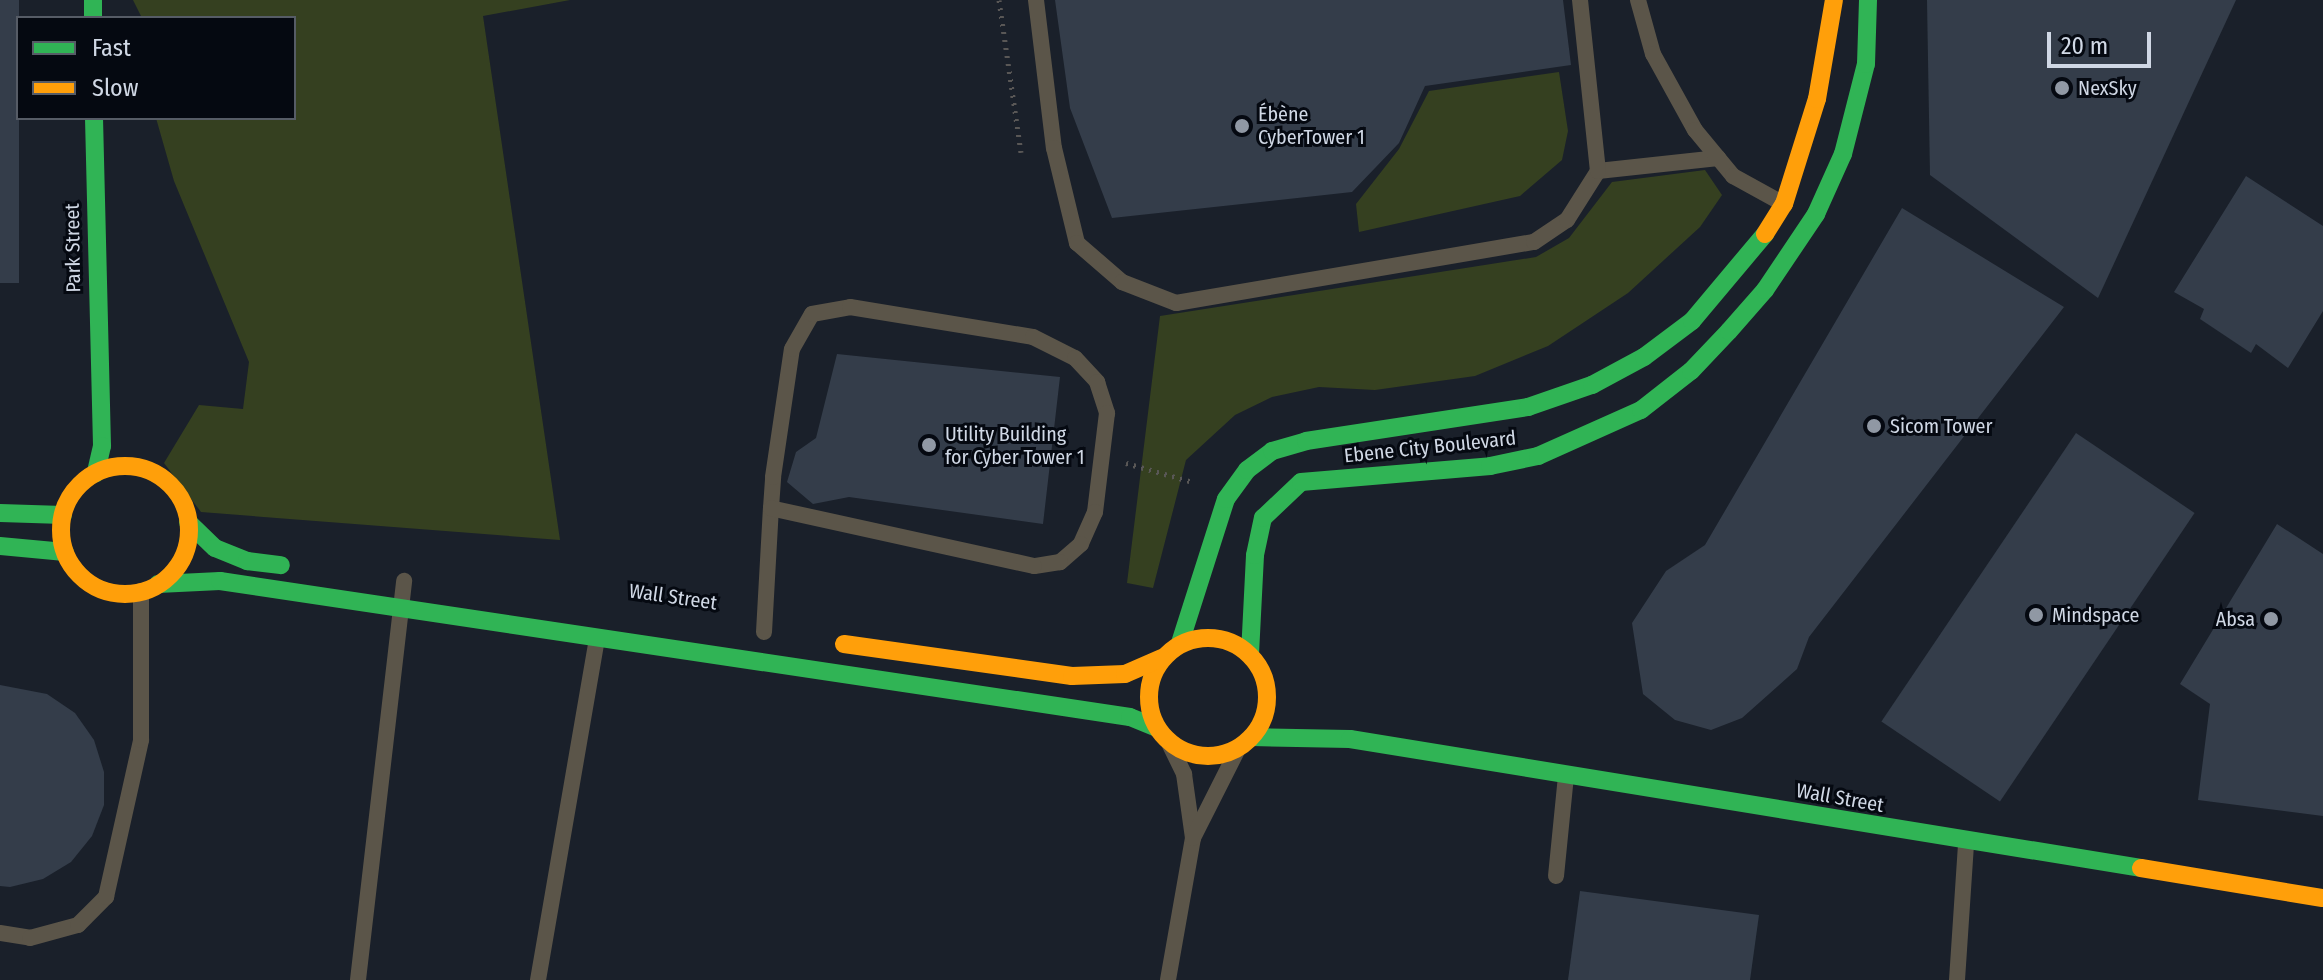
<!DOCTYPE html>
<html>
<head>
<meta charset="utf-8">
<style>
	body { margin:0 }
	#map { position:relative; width:2323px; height:980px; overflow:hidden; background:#1a202a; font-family:"Fira Sans Condensed",sans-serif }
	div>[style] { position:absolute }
	.green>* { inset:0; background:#354020 }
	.building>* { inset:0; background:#343d4a; transform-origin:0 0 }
	.path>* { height:5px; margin-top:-2.5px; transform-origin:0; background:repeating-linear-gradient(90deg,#595756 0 2px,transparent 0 8px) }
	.lane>* { height:16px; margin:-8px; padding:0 8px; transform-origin:8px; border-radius:8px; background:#5b5549 }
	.fast>* { height:18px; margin:-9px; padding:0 9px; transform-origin:9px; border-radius:9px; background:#30b455 }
	.slow>* { height:18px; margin:-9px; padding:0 9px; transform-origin:9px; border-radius:9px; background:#ff9f0a }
	.slow>.ring { margin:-9px; padding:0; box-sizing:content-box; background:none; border:18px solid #ff9f0a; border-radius:50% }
	.dots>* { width:22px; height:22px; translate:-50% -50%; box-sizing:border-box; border:4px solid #050911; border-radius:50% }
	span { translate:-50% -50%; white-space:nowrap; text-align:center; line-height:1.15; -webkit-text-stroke:6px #050911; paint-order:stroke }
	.poi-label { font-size:20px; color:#d0d8e5 }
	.left { translate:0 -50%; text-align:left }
	.right { translate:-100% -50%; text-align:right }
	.street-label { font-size:20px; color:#d0d8e5 }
	.legend { position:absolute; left:16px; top:16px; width:280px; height:104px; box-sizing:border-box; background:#050911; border:2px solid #565c66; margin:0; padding:10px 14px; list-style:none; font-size:24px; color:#d0d8e5 }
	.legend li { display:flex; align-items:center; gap:16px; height:40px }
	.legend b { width:40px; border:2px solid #565c66 }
	.scale { position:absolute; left:2047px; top:32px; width:104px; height:36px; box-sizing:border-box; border:4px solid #d0d8e5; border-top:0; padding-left:10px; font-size:24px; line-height:28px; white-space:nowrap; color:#d0d8e5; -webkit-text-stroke:6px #050911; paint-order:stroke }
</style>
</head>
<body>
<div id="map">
	<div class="green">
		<div style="clip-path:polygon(133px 0,570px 0,483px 16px,560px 540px,201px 512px,164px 463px,199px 405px,243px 409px,249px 362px,174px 181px,156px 118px,294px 118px,294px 18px,142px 18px)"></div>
		<div style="clip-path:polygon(1559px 72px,1568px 131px,1562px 160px,1520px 196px,1359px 232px,1356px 204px,1399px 149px,1429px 91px)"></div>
		<div style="clip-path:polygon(1705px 170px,1722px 195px,1700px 227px,1628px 293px,1548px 346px,1475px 376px,1375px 390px,1319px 387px,1272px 397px,1235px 415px,1186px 460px,1153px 588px,1127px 583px,1160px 316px,1536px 257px,1569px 238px,1612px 182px)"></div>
	</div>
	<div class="building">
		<div style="left:0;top:0;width:19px;height:283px"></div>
		<div style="clip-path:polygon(1055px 0,1563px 0,1571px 65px,1425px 86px,1399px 143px,1352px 192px,1112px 218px,1070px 108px)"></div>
		<div style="clip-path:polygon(1927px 0,2236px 0,2098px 298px,1930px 175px)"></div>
		<div style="clip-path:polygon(2246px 176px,2323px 226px,2323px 311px,2288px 368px,2256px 344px,2251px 353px,2200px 319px,2204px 309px,2174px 292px)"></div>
		<div style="clip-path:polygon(1902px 208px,2064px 307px,1809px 637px,1797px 669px,1742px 718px,1711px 730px,1675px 720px,1643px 694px,1632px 623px,1666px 571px,1705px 545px)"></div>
		<div style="clip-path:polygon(837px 354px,1060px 377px,1043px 524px,849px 497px,813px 504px,787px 482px,796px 452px,816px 438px)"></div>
		<div style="left:2076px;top:433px;width:143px;height:348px;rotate:34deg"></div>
		<div style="clip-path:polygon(2277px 524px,2323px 554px,2323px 816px,2198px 800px,2210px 704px,2180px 684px)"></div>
		<div style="clip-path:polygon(0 685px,47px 694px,75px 713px,94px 740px,104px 772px,104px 805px,92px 836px,71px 862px,43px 879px,10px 887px,0 886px)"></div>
		<div style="clip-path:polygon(1580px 891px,1759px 915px,1750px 980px,1568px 980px)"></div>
	</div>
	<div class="path">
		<div style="left:999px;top:0;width:154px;rotate:81.8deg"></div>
		<div style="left:1126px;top:463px;width:70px;rotate:15.8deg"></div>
	</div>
	<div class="lane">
		<div style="left:1036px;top:0;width:149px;rotate:83.1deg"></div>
		<div style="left:1054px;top:148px;width:98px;rotate:76.4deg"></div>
		<div style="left:1077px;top:243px;width:60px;rotate:40.9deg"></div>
		<div style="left:1122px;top:282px;width:58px;rotate:21.3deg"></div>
		<div style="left:1176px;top:303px;width:363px;rotate:-9.7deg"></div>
		<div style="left:1534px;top:242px;width:40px;rotate:-34deg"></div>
		<div style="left:1567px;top:220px;width:58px;rotate:-57.7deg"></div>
		<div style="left:1598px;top:171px;width:121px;rotate:-6.2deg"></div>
		<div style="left:1580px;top:0;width:172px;rotate:84deg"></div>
		<div style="left:1638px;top:0;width:56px;rotate:74.5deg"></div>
		<div style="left:1653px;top:54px;width:87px;rotate:61.1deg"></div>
		<div style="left:1695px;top:130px;width:60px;rotate:50.4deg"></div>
		<div style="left:1733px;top:176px;width:56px;rotate:28.9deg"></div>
		<div style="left:764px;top:632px;width:124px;rotate:-86.8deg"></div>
		<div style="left:771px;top:508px;width:31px;rotate:-86deg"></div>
		<div style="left:773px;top:477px;width:129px;rotate:-81.6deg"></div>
		<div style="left:792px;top:349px;width:40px;rotate:-60.3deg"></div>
		<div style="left:812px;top:314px;width:39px;rotate:-10deg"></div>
		<div style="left:850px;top:307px;width:185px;rotate:9.3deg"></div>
		<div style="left:1033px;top:337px;width:47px;rotate:26.6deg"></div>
		<div style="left:1075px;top:358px;width:33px;rotate:47deg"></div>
		<div style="left:1097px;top:382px;width:33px;rotate:72deg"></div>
		<div style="left:1107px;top:413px;width:100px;rotate:96.9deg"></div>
		<div style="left:1095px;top:512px;width:35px;rotate:114deg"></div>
		<div style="left:1081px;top:544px;width:28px;rotate:139deg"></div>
		<div style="left:1060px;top:562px;width:26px;rotate:171deg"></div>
		<div style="left:1034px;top:566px;width:269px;rotate:-167.6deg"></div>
		<div style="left:1168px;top:741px;width:37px;rotate:64deg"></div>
		<div style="left:1184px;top:774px;width:65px;rotate:82deg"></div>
		<div style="left:1193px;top:838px;width:144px;rotate:100deg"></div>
		<div style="left:1193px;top:838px;width:100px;rotate:-63.2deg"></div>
		<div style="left:1556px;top:876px;width:100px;rotate:-84.3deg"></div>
		<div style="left:0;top:933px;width:30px;rotate:9deg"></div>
		<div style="left:30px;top:938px;width:50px;rotate:-15.2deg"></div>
		<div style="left:78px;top:925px;width:40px;rotate:-45deg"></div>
		<div style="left:106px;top:897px;width:161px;rotate:-77.4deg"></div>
		<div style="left:141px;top:740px;width:149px;rotate:-90deg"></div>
		<div style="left:358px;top:980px;width:402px;rotate:-83.4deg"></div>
		<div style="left:538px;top:980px;width:346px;rotate:-80.2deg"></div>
		<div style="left:1957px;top:980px;width:137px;rotate:-86.2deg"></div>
	</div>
	<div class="fast">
		<div style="left:93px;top:0;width:18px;rotate:90deg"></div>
		<div style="left:94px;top:118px;width:328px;rotate:88.6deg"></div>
		<div style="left:102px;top:446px;width:28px;rotate:103deg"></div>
		<div style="left:0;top:513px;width:63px;rotate:1.8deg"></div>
		<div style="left:188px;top:522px;width:37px;rotate:44deg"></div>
		<div style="left:215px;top:548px;width:35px;rotate:22deg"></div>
		<div style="left:247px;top:561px;width:34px;rotate:7deg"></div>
		<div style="left:0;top:546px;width:65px;rotate:5.3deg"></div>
		<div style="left:158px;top:584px;width:62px;rotate:-2.8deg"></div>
		<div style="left:220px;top:581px;width:920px;rotate:8.5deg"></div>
		<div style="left:1130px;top:717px;width:29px;rotate:22deg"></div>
		<div style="left:1180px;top:643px;width:151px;rotate:-72.3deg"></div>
		<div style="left:1226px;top:499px;width:36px;rotate:-54deg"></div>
		<div style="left:1247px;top:470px;width:31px;rotate:-37deg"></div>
		<div style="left:1272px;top:451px;width:35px;rotate:-16deg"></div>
		<div style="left:1306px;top:441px;width:225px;rotate:-8.7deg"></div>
		<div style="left:1528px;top:407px;width:68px;rotate:-19deg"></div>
		<div style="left:1592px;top:385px;width:59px;rotate:-28.3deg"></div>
		<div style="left:1644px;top:357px;width:60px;rotate:-36.9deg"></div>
		<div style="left:1692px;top:321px;width:114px;rotate:-50deg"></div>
		<div style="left:1250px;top:654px;width:99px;rotate:-87.1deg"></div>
		<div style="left:1255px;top:555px;width:38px;rotate:-78deg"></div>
		<div style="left:1263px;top:518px;width:52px;rotate:-43.5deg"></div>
		<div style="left:1301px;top:482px;width:190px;rotate:-4.8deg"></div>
		<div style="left:1490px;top:466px;width:49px;rotate:-11.8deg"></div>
		<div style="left:1538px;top:456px;width:113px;rotate:-24.1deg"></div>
		<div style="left:1641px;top:410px;width:63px;rotate:-38deg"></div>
		<div style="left:1691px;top:371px;width:55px;rotate:-46.5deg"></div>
		<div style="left:1729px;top:331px;width:55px;rotate:-48.7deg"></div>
		<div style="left:1765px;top:290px;width:92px;rotate:-56.1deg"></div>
		<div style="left:1816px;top:214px;width:66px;rotate:-65.8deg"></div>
		<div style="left:1843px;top:154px;width:93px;rotate:-75.7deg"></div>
		<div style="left:1866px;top:64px;width:64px;rotate:-88.2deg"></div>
		<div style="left:1252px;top:737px;width:98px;rotate:1.2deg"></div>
		<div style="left:1350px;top:739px;width:801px;rotate:9.26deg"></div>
	</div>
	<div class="slow">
		<div style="left:1765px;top:234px;width:36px;rotate:-58deg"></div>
		<div style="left:1784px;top:204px;width:110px;rotate:-72.6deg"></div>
		<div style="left:1817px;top:99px;width:100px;rotate:-80.3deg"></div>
		<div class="ring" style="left:61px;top:466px;width:110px;height:110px"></div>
		<div class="ring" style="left:1149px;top:638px;width:100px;height:100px"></div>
		<div style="left:844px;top:644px;width:230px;rotate:8deg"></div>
		<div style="left:1072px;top:676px;width:53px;rotate:-2.2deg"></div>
		<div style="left:1125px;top:674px;width:40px;rotate:-23.4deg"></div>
		<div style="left:2141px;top:868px;width:184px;rotate:9.4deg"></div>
	</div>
	<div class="dots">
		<div style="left:2062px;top:88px;background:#9098a4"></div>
		<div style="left:1242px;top:126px;background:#9098a4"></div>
		<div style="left:1874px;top:426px;background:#9098a4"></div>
		<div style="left:929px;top:445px;background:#9098a4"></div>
		<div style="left:2036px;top:615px;background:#9098a4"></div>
		<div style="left:2271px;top:619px;background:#9098a4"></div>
	</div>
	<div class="poi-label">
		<span class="left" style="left:2078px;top:88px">NexSky</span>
		<span class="left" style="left:1258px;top:126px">Ébène<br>CyberTower 1</span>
		<span class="left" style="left:1890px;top:426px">Sicom Tower</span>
		<span class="left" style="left:945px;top:446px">Utility Building<br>for Cyber Tower 1</span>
		<span class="left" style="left:2052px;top:615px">Mindspace</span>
		<span class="right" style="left:2255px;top:619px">Absa</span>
	</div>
	<div class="street-label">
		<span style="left:73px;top:248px;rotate:-91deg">Park Street</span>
		<span style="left:1430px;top:447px;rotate:-6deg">Ebene City Boulevard</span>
		<span style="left:673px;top:597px;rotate:8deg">Wall Street</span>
		<span style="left:1840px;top:798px;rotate:10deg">Wall Street</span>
	</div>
	<ul class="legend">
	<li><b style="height:10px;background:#30b455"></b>Fast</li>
	<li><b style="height:10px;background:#ff9f0a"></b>Slow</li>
	</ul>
	<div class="scale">20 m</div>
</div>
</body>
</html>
